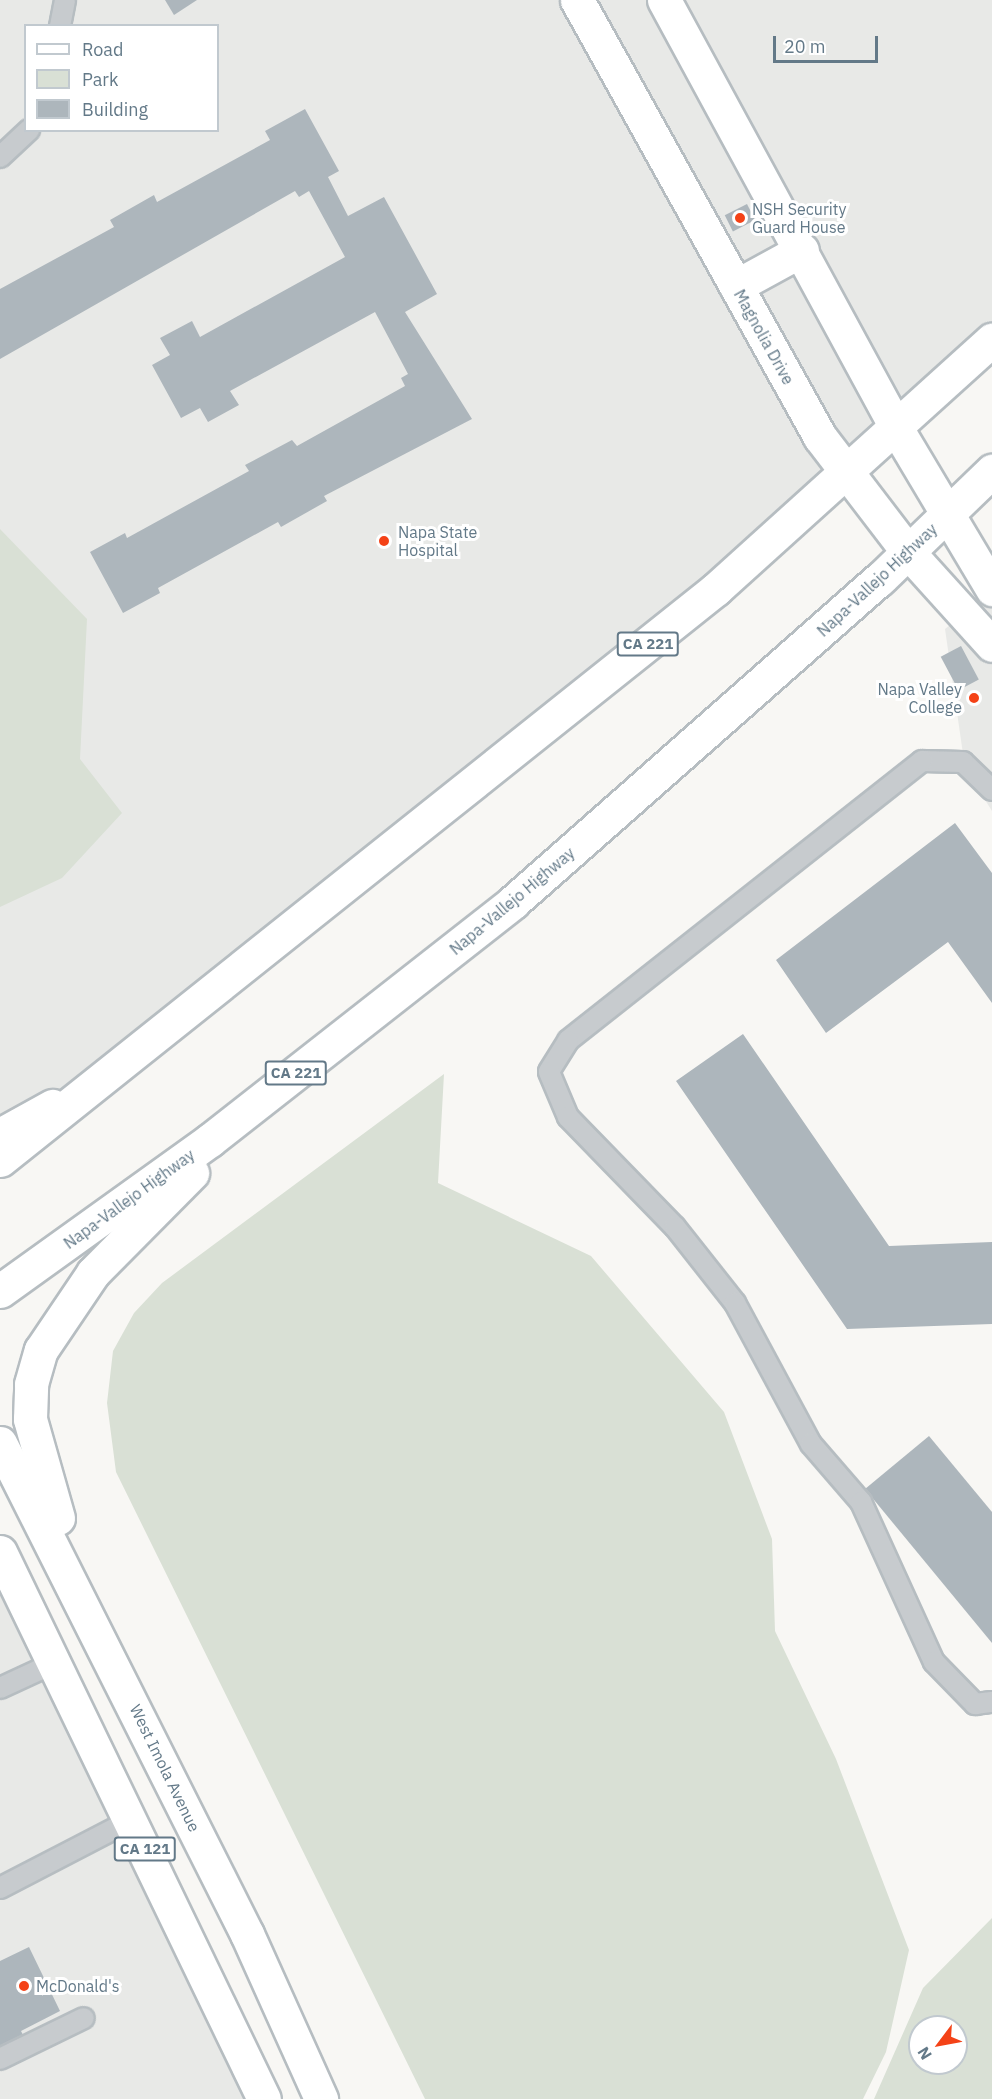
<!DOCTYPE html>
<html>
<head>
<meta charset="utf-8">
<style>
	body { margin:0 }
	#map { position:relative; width:992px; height:2099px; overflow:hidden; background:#f8f7f4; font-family:"IBM Plex Sans",sans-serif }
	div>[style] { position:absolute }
	.built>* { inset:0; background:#e8e9e7 }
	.green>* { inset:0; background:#d9e0d5 }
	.building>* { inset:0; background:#adb6bc; transform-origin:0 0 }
	.roads { filter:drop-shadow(2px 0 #b6bdc1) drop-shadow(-2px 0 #b6bdc1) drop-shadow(0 2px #b6bdc1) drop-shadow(0 -2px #b6bdc1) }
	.lane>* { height:20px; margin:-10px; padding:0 10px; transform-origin:10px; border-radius:10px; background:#c7cbce }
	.secondary>* { height:33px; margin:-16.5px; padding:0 16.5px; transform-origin:16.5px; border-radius:16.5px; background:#fff }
	.primary>* { height:33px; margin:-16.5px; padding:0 16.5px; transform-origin:16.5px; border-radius:16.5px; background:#fff }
	.dots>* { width:16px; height:16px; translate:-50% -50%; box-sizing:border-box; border:3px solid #fff; border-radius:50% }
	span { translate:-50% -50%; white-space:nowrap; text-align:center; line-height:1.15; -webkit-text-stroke:6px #fff; paint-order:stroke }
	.shield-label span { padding:2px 4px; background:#fff; border:2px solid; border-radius:4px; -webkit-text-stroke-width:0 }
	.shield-label { font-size:15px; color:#637988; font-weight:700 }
	.poi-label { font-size:16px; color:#637988 }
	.left { translate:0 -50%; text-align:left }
	.right { translate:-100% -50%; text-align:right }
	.street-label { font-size:16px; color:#637988 }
	.legend { position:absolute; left:24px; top:24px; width:195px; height:108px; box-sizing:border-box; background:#fff; border:2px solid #c1c9cf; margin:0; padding:8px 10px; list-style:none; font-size:18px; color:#637988 }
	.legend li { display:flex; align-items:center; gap:12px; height:30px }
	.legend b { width:30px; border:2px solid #c1c9cf }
	.north { position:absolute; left:908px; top:2015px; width:60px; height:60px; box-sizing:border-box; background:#fff; border:2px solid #c1c9cf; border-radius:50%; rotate:238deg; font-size:16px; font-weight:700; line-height:24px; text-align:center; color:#637988 }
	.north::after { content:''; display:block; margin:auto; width:21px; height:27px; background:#f44217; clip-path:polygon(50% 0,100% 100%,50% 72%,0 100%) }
	.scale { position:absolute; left:773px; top:36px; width:105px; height:27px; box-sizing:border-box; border:3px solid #637988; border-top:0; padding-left:8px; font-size:18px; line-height:21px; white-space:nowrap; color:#637988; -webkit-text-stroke:4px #fff; paint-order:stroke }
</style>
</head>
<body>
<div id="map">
	<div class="built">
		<div style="clip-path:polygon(evenodd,0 0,992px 0,992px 340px,359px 876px,0 1135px,0 0,26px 26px,218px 26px,218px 130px,26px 130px,26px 26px)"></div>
		<div style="clip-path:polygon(992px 591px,992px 811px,965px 768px,945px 629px)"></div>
		<div style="clip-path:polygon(0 1567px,264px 2099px,0 2099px)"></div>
	</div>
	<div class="green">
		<div style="clip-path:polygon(0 529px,87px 619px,80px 759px,122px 813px,62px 878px,0 907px)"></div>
		<div style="clip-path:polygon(444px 1074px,438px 1183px,591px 1256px,724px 1412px,772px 1539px,775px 1631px,836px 1759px,909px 1950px,886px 2052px,863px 2099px,425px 2099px,116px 1472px,107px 1403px,113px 1351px,134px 1313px,162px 1283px)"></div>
		<div style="clip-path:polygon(evenodd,992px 1918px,992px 2099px,874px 2099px,923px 1988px,992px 1918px,920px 2027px,956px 2027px,956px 2063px,920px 2063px,920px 2027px)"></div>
	</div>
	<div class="building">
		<div style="clip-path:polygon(165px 0,197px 0,174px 15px)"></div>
		<div style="clip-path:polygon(305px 109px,339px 171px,328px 177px,348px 216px,384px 197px,437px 294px,405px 312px,472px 419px,324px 496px,327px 501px,281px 527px,278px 522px,158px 588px,160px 593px,123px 613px,90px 552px,125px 533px,127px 538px,249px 471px,245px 465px,292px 440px,297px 446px,405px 386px,401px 378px,408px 374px,375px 312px,230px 391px,239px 405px,208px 422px,200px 408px,181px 418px,152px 365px,170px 355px,160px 338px,192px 321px,200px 337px,345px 257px,309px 191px,299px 197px,295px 191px,0 359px,0 289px,114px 227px,110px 220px,154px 195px,157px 202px,270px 140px,265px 131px)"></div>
		<div style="left:747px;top:204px;width:18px;height:25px;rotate:63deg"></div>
		<div style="left:961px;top:646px;width:38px;height:23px;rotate:62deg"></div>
		<div style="clip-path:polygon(955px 823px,992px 873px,992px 1003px,948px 942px,826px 1033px,776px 960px)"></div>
		<div style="clip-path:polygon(743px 1034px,889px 1246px,992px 1242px,992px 1324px,847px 1329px,676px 1081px)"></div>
		<div style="clip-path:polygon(929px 1436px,992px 1512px,992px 1643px,865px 1489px)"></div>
		<div style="clip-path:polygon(29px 1947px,60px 2011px,21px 2031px,25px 2039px,0 2051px,0 1961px)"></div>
	</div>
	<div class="roads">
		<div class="lane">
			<div style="left:60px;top:26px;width:26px;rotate:-79deg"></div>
			<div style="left:0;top:157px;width:40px;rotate:-43deg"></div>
			<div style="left:992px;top:790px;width:40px;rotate:-136deg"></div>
			<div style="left:963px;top:762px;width:41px;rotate:-178.6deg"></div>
			<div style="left:922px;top:761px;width:451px;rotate:141.7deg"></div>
			<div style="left:568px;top:1041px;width:36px;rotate:122deg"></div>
			<div style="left:549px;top:1072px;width:49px;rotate:67.1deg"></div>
			<div style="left:568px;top:1117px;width:153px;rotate:45.8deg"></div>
			<div style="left:675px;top:1227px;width:97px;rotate:51.7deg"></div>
			<div style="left:735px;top:1303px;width:160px;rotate:61.7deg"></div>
			<div style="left:811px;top:1444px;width:77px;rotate:49.2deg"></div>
			<div style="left:861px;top:1502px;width:176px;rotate:65.5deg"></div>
			<div style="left:934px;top:1662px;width:59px;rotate:45.7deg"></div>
			<div style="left:975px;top:1704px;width:17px;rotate:-7deg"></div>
			<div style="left:0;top:1688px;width:60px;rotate:-24.8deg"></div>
			<div style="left:0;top:1888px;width:148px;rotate:-27.4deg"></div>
			<div style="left:0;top:2059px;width:93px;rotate:-26deg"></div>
		</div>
		<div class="secondary">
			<div style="left:577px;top:0;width:500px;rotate:60.92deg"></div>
			<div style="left:820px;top:437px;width:145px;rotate:52.6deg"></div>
			<div style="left:908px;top:552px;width:125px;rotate:47.9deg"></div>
			<div style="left:664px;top:0;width:485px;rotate:61.5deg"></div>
			<div style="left:895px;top:426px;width:190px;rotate:59.2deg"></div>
			<div style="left:736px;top:286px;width:75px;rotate:-28.6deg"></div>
			<div style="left:0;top:1135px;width:60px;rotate:-29.1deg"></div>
		</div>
		<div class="primary">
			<div style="left:0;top:1160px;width:916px;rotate:-38.57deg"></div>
			<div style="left:716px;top:589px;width:372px;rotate:-42.1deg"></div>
			<div style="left:0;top:1291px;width:259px;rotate:-35.7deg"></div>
			<div style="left:210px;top:1140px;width:385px;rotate:-38.1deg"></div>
			<div style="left:513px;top:902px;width:489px;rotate:-41.4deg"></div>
			<div style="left:880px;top:579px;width:156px;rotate:-44deg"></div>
			<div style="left:0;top:1443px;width:550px;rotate:63.3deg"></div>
			<div style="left:247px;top:1934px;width:181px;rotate:65.8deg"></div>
			<div style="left:58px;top:1518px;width:103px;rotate:-105.8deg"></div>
			<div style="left:30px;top:1419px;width:35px;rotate:-88deg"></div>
			<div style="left:31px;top:1384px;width:35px;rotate:-74deg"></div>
			<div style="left:41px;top:1350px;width:93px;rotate:-56deg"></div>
			<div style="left:93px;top:1273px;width:141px;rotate:-45.3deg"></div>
			<div style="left:0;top:1552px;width:607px;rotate:64.24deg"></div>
		</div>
	</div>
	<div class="dots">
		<div style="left:740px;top:218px;background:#f44217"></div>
		<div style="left:384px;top:541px;background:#f44217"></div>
		<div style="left:974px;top:698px;background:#f44217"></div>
		<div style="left:24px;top:1986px;background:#f44217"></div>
	</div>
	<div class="shield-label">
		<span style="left:648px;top:644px">CA 221</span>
		<span style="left:296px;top:1073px">CA 221</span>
		<span style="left:145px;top:1849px">CA 121</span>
	</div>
	<div class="poi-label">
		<span class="left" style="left:752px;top:218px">NSH Security<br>Guard House</span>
		<span class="left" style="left:398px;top:541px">Napa State<br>Hospital</span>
		<span class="right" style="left:962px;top:698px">Napa Valley<br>College</span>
		<span class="left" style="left:36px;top:1986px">McDonald's</span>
	</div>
	<div class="street-label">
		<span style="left:764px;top:337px;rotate:61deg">Magnolia Drive</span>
		<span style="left:877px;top:580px;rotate:-43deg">Napa-Vallejo Highway</span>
		<span style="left:512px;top:901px;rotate:-40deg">Napa-Vallejo Highway</span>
		<span style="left:129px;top:1199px;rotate:-36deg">Napa-Vallejo Highway</span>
		<span style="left:165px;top:1768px;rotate:64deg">West Imola Avenue</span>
	</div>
	<ul class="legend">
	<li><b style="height:8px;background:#fff"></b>Road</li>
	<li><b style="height:16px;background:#d9e0d5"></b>Park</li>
	<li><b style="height:16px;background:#adb6bc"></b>Building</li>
	</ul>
	<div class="north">N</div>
	<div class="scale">20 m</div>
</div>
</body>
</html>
